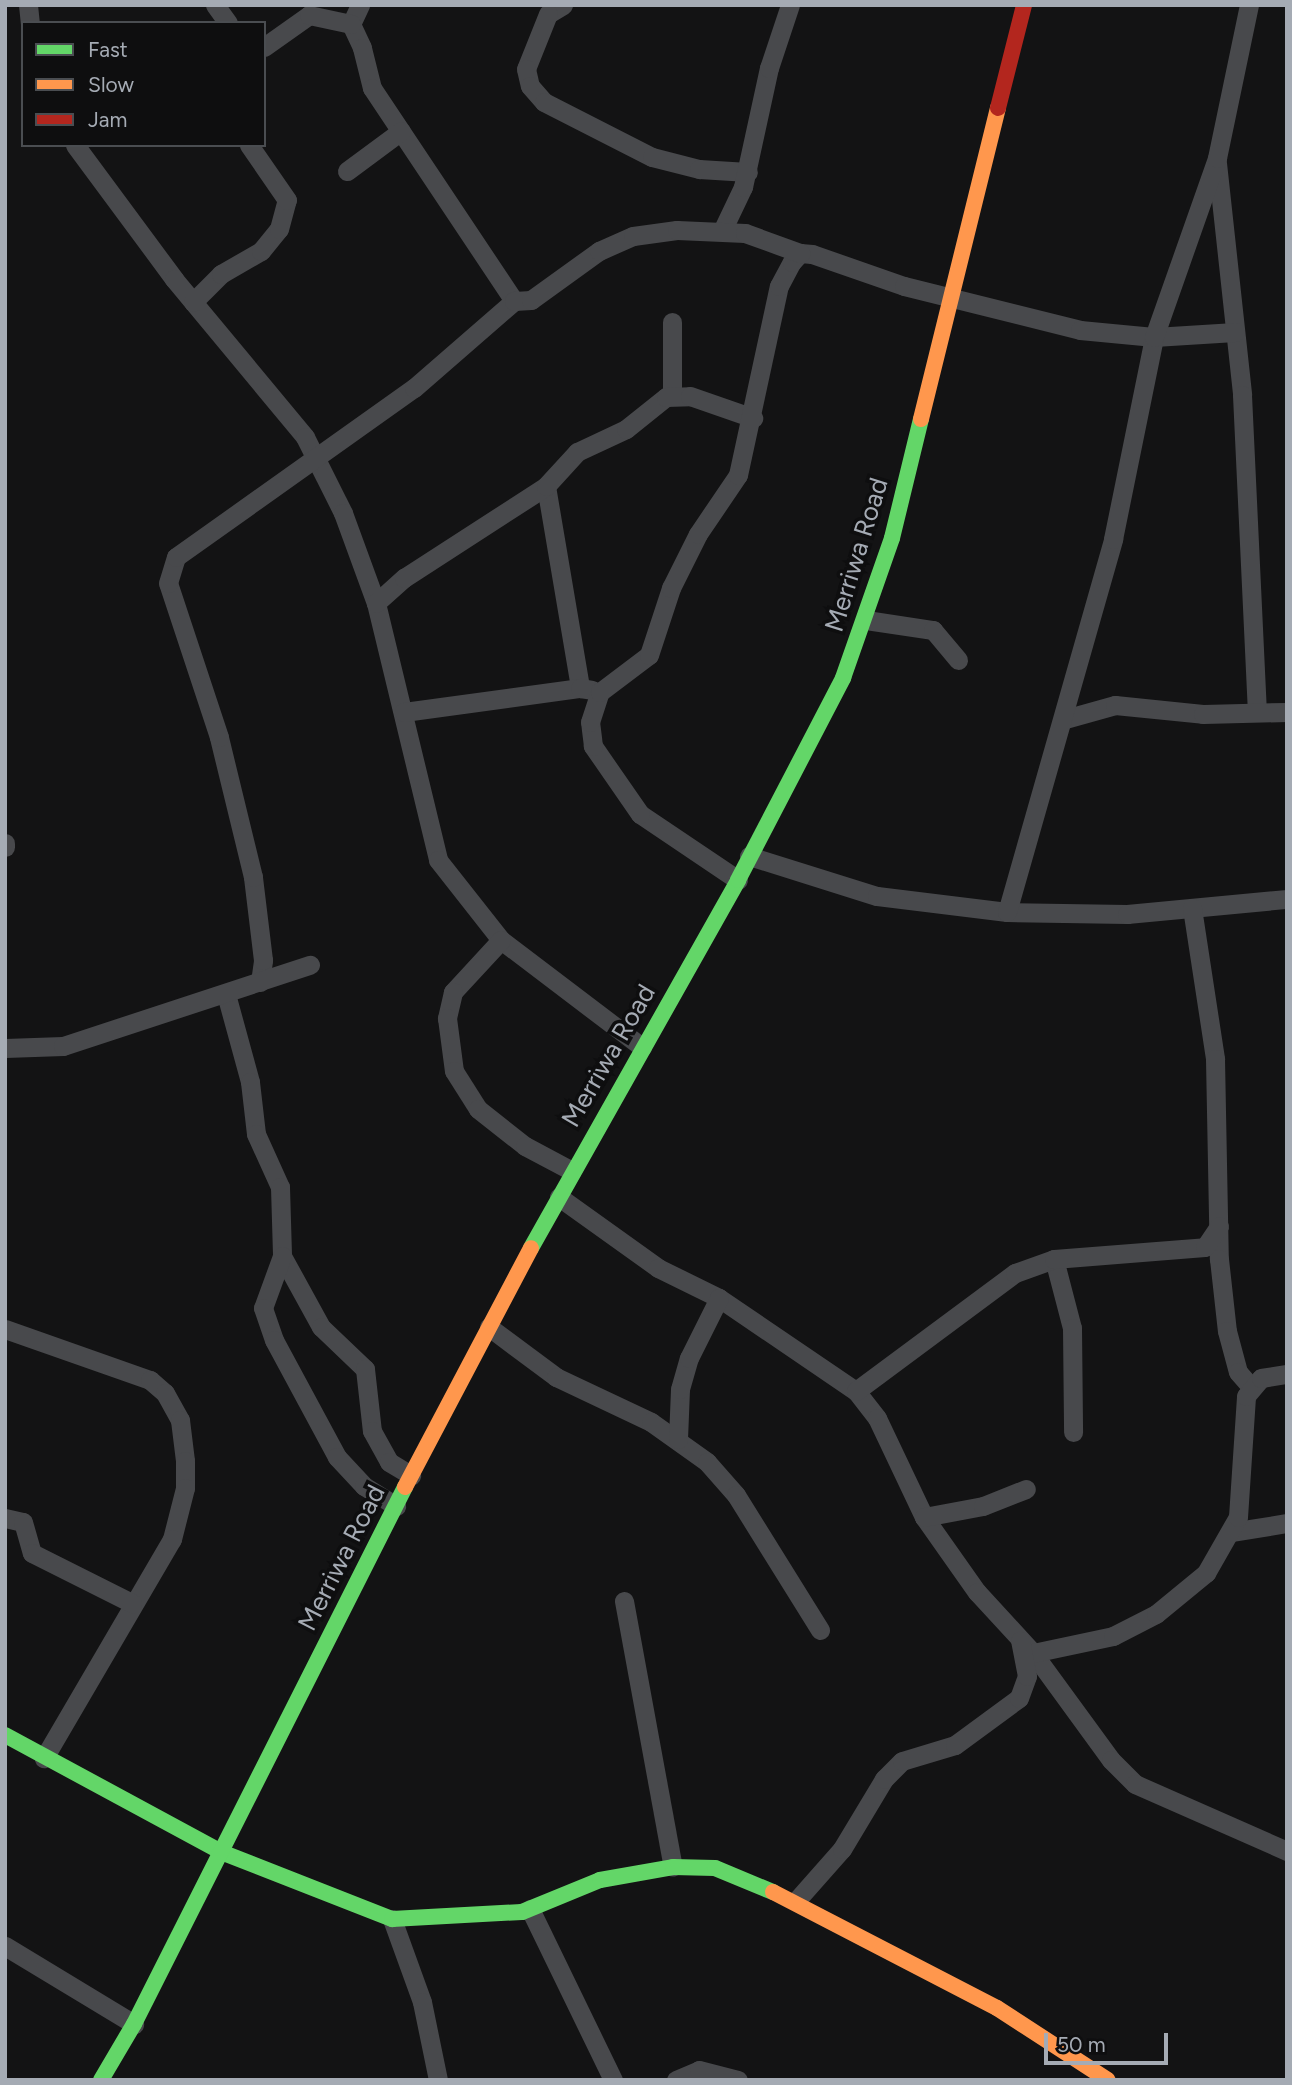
<!DOCTYPE html>
<html>
<head>
<meta charset="utf-8">
<style>
	body { margin:0 }
	#map { position:relative; width:1292px; height:2085px; overflow:hidden; background:#131314; font-family:Figtree,sans-serif }
	div>[style] { position:absolute }
	.street>* { height:19px; margin:-9.5px; padding:0 9.5px; transform-origin:9.5px; border-radius:9.5px; background:#48494c }
	.fast>* { height:16px; margin:-8px; padding:0 8px; transform-origin:8px; border-radius:8px; background:#63d668 }
	.slow>* { height:16px; margin:-8px; padding:0 8px; transform-origin:8px; border-radius:8px; background:#ff974d }
	.jam>* { height:16px; margin:-8px; padding:0 8px; transform-origin:8px; border-radius:8px; background:#b3261e }
	span { translate:-50% -50%; white-space:nowrap; text-align:center; line-height:1.15; -webkit-text-stroke:7px #0e0e0f; paint-order:stroke }
	.street-label { font-size:26px; color:#a5abb4 }
	.frame { position:absolute; inset:0; border:7px solid #a5abb4; pointer-events:none }
	.legend { position:absolute; left:21px; top:21px; width:245px; height:126px; box-sizing:border-box; background:#0e0e0f; border:2px solid #4a4d51; margin:0; padding:9px 12px; list-style:none; font-size:21px; color:#a5abb4 }
	.legend li { display:flex; align-items:center; gap:14px; height:35px }
	.legend b { width:35px; border:2px solid #4a4d51 }
	.scale { position:absolute; left:1044px; top:2033px; width:124px; height:32px; box-sizing:border-box; border:4px solid #a5abb4; border-top:0; padding-left:9px; font-size:21px; line-height:24px; white-space:nowrap; color:#a5abb4; -webkit-text-stroke:5px #0e0e0f; paint-order:stroke }
</style>
</head>
<body>
<div id="map">
	<div class="street">
		<div style="left:28px;top:5px;width:18px;rotate:84deg"></div>
		<div style="left:215px;top:5px;width:22px;rotate:54deg"></div>
		<div style="left:360px;top:5px;width:21px;rotate:115deg"></div>
		<div style="left:351px;top:24px;width:26px;rotate:65deg"></div>
		<div style="left:362px;top:48px;width:41px;rotate:76deg"></div>
		<div style="left:372px;top:88px;width:256px;rotate:56.3deg"></div>
		<div style="left:563px;top:5px;width:17px;rotate:149deg"></div>
		<div style="left:548px;top:14px;width:59px;rotate:111.8deg"></div>
		<div style="left:526px;top:69px;width:17px;rotate:77deg"></div>
		<div style="left:530px;top:86px;width:21px;rotate:49deg"></div>
		<div style="left:544px;top:102px;width:121px;rotate:27deg"></div>
		<div style="left:652px;top:157px;width:49px;rotate:14.3deg"></div>
		<div style="left:699px;top:169px;width:49px;rotate:3.5deg"></div>
		<div style="left:264px;top:47px;width:55px;rotate:-35.4deg"></div>
		<div style="left:309px;top:15px;width:43px;rotate:12.1deg"></div>
		<div style="left:75px;top:145px;width:167px;rotate:53.5deg"></div>
		<div style="left:174px;top:279px;width:205px;rotate:50.3deg"></div>
		<div style="left:305px;top:437px;width:85px;rotate:63.4deg"></div>
		<div style="left:343px;top:513px;width:96px;rotate:69.9deg"></div>
		<div style="left:376px;top:603px;width:264px;rotate:76.4deg"></div>
		<div style="left:438px;top:860px;width:102px;rotate:51.8deg"></div>
		<div style="left:501px;top:940px;width:177px;rotate:37.2deg"></div>
		<div style="left:1217px;top:163px;width:233px;rotate:83.8deg"></div>
		<div style="left:1242px;top:395px;width:316px;rotate:87.3deg"></div>
		<div style="left:347px;top:171px;width:67px;rotate:-36.5deg"></div>
		<div style="left:722px;top:231px;width:49px;rotate:-64.5deg"></div>
		<div style="left:743px;top:187px;width:122px;rotate:-77.7deg"></div>
		<div style="left:769px;top:68px;width:66px;rotate:-71.6deg"></div>
		<div style="left:193px;top:302px;width:40px;rotate:-45deg"></div>
		<div style="left:221px;top:274px;width:46px;rotate:-29.9deg"></div>
		<div style="left:261px;top:251px;width:28px;rotate:-51deg"></div>
		<div style="left:279px;top:229px;width:30px;rotate:-75deg"></div>
		<div style="left:287px;top:200px;width:67px;rotate:-124.6deg"></div>
		<div style="left:672px;top:395px;width:73px;rotate:-90deg"></div>
		<div style="left:546px;top:486px;width:205px;rotate:80.4deg"></div>
		<div style="left:376px;top:603px;width:38px;rotate:-42deg"></div>
		<div style="left:404px;top:578px;width:169px;rotate:-32.9deg"></div>
		<div style="left:546px;top:486px;width:46px;rotate:-47.6deg"></div>
		<div style="left:577px;top:452px;width:54px;rotate:-25.1deg"></div>
		<div style="left:626px;top:429px;width:51px;rotate:-38.7deg"></div>
		<div style="left:666px;top:397px;width:24px;rotate:-2deg"></div>
		<div style="left:690px;top:396px;width:67px;rotate:19.2deg"></div>
		<div style="left:866px;top:620px;width:68px;rotate:8.5deg"></div>
		<div style="left:933px;top:630px;width:39px;rotate:50deg"></div>
		<div style="left:404px;top:712px;width:178px;rotate:-7.8deg"></div>
		<div style="left:580px;top:688px;width:12px;rotate:9deg"></div>
		<div style="left:1065px;top:719px;width:52px;rotate:-15.6deg"></div>
		<div style="left:1115px;top:705px;width:88px;rotate:5.8deg"></div>
		<div style="left:1203px;top:714px;width:84px;rotate:-1.4deg"></div>
		<div style="left:5px;top:843px;width:4px;rotate:90deg"></div>
		<div style="left:749px;top:856px;width:134px;rotate:17.4deg"></div>
		<div style="left:877px;top:896px;width:131px;rotate:7deg"></div>
		<div style="left:1007px;top:912px;width:120px;rotate:1deg"></div>
		<div style="left:1127px;top:914px;width:161px;rotate:-5.4deg"></div>
		<div style="left:738px;top:880px;width:118px;rotate:-146deg"></div>
		<div style="left:640px;top:814px;width:83px;rotate:-124.7deg"></div>
		<div style="left:593px;top:746px;width:24px;rotate:-97deg"></div>
		<div style="left:590px;top:722px;width:32px;rotate:-72deg"></div>
		<div style="left:600px;top:692px;width:61px;rotate:-37.1deg"></div>
		<div style="left:649px;top:655px;width:71px;rotate:-71.8deg"></div>
		<div style="left:671px;top:588px;width:60px;rotate:-63.4deg"></div>
		<div style="left:698px;top:534px;width:71px;rotate:-55.9deg"></div>
		<div style="left:738px;top:475px;width:193px;rotate:-77.8deg"></div>
		<div style="left:779px;top:286px;width:27px;rotate:-62deg"></div>
		<div style="left:792px;top:262px;width:12px;rotate:-48deg"></div>
		<div style="left:800px;top:253px;width:12px;rotate:5deg"></div>
		<div style="left:812px;top:254px;width:97px;rotate:19.2deg"></div>
		<div style="left:904px;top:286px;width:181px;rotate:14deg"></div>
		<div style="left:1080px;top:330px;width:74px;rotate:5.4deg"></div>
		<div style="left:1154px;top:337px;width:81px;rotate:-3.5deg"></div>
		<div style="left:1192px;top:908px;width:153px;rotate:81.3deg"></div>
		<div style="left:1215px;top:1059px;width:200px;rotate:88.9deg"></div>
		<div style="left:1219px;top:1259px;width:72px;rotate:83.7deg"></div>
		<div style="left:1227px;top:1331px;width:42px;rotate:75deg"></div>
		<div style="left:1238px;top:1372px;width:18px;rotate:49deg"></div>
		<div style="left:1007px;top:912px;width:388px;rotate:-74.1deg"></div>
		<div style="left:1113px;top:539px;width:206px;rotate:-78.5deg"></div>
		<div style="left:1154px;top:337px;width:190px;rotate:-70.6deg"></div>
		<div style="left:1217px;top:158px;width:156px;rotate:-78.2deg"></div>
		<div style="left:501px;top:940px;width:71px;rotate:132.7deg"></div>
		<div style="left:453px;top:992px;width:27px;rotate:103deg"></div>
		<div style="left:447px;top:1018px;width:53px;rotate:82.5deg"></div>
		<div style="left:454px;top:1071px;width:45px;rotate:57.7deg"></div>
		<div style="left:478px;top:1109px;width:60px;rotate:38.2deg"></div>
		<div style="left:525px;top:1146px;width:53px;rotate:28deg"></div>
		<div style="left:260px;top:982px;width:22px;rotate:-82deg"></div>
		<div style="left:263px;top:960px;width:84px;rotate:-96.9deg"></div>
		<div style="left:253px;top:877px;width:144px;rotate:-103.7deg"></div>
		<div style="left:219px;top:737px;width:162px;rotate:-108.3deg"></div>
		<div style="left:168px;top:583px;width:27px;rotate:-73deg"></div>
		<div style="left:176px;top:557px;width:292px;rotate:-35.4deg"></div>
		<div style="left:414px;top:388px;width:133px;rotate:-41deg"></div>
		<div style="left:514px;top:301px;width:17px;rotate:-3deg"></div>
		<div style="left:531px;top:300px;width:84px;rotate:-35.8deg"></div>
		<div style="left:599px;top:251px;width:37px;rotate:-24deg"></div>
		<div style="left:633px;top:236px;width:44px;rotate:-7.8deg"></div>
		<div style="left:677px;top:230px;width:68px;rotate:2.5deg"></div>
		<div style="left:745px;top:233px;width:59px;rotate:20deg"></div>
		<div style="left:226px;top:994px;width:91px;rotate:74.7deg"></div>
		<div style="left:250px;top:1082px;width:52px;rotate:83.4deg"></div>
		<div style="left:256px;top:1134px;width:58px;rotate:65.6deg"></div>
		<div style="left:280px;top:1187px;width:69px;rotate:88.3deg"></div>
		<div style="left:282px;top:1256px;width:81px;rotate:61.2deg"></div>
		<div style="left:321px;top:1327px;width:61px;rotate:43.7deg"></div>
		<div style="left:365px;top:1369px;width:62px;rotate:83.6deg"></div>
		<div style="left:372px;top:1431px;width:35px;rotate:61deg"></div>
		<div style="left:389px;top:1462px;width:26px;rotate:31deg"></div>
		<div style="left:5px;top:1048px;width:58px;rotate:-2deg"></div>
		<div style="left:63px;top:1046px;width:260px;rotate:-18.2deg"></div>
		<div style="left:559px;top:1197px;width:122px;rotate:35.6deg"></div>
		<div style="left:658px;top:1268px;width:68px;rotate:26.2deg"></div>
		<div style="left:719px;top:1298px;width:166px;rotate:34.2deg"></div>
		<div style="left:856px;top:1391px;width:34px;rotate:52deg"></div>
		<div style="left:877px;top:1418px;width:110px;rotate:64.6deg"></div>
		<div style="left:924px;top:1517px;width:92px;rotate:54.8deg"></div>
		<div style="left:977px;top:1592px;width:83px;rotate:47.4deg"></div>
		<div style="left:1033px;top:1653px;width:132px;rotate:53.9deg"></div>
		<div style="left:1111px;top:1760px;width:34px;rotate:45deg"></div>
		<div style="left:1135px;top:1784px;width:166px;rotate:23.8deg"></div>
		<div style="left:282px;top:1256px;width:55px;rotate:110.1deg"></div>
		<div style="left:263px;top:1308px;width:34px;rotate:71deg"></div>
		<div style="left:274px;top:1340px;width:133px;rotate:61.7deg"></div>
		<div style="left:337px;top:1457px;width:40px;rotate:47deg"></div>
		<div style="left:364px;top:1486px;width:38px;rotate:32deg"></div>
		<div style="left:1054px;top:1259px;width:71px;rotate:75.4deg"></div>
		<div style="left:1072px;top:1328px;width:104px;rotate:89.4deg"></div>
		<div style="left:489px;top:1327px;width:84px;rotate:36.7deg"></div>
		<div style="left:556px;top:1377px;width:105px;rotate:25.3deg"></div>
		<div style="left:651px;top:1422px;width:69px;rotate:35.5deg"></div>
		<div style="left:707px;top:1462px;width:44px;rotate:48.7deg"></div>
		<div style="left:736px;top:1495px;width:159px;rotate:58.1deg"></div>
		<div style="left:5px;top:1329px;width:154px;rotate:19.4deg"></div>
		<div style="left:150px;top:1380px;width:20px;rotate:41deg"></div>
		<div style="left:165px;top:1393px;width:31px;rotate:61deg"></div>
		<div style="left:180px;top:1420px;width:41px;rotate:83deg"></div>
		<div style="left:185px;top:1461px;width:27px;rotate:90deg"></div>
		<div style="left:185px;top:1488px;width:53px;rotate:104.3deg"></div>
		<div style="left:172px;top:1539px;width:254px;rotate:120.3deg"></div>
		<div style="left:856px;top:1391px;width:198px;rotate:-36.6deg"></div>
		<div style="left:1015px;top:1273px;width:41px;rotate:-19.7deg"></div>
		<div style="left:1054px;top:1259px;width:151px;rotate:-4.5deg"></div>
		<div style="left:1205px;top:1247px;width:25px;rotate:-56deg"></div>
		<div style="left:678px;top:1439px;width:50px;rotate:-87.7deg"></div>
		<div style="left:680px;top:1389px;width:32px;rotate:-74deg"></div>
		<div style="left:689px;top:1358px;width:67px;rotate:-63.4deg"></div>
		<div style="left:924px;top:1517px;width:60px;rotate:-10.6deg"></div>
		<div style="left:983px;top:1506px;width:46px;rotate:-21.6deg"></div>
		<div style="left:5px;top:1518px;width:18px;rotate:13deg"></div>
		<div style="left:23px;top:1522px;width:32px;rotate:74deg"></div>
		<div style="left:32px;top:1553px;width:112px;rotate:26.6deg"></div>
		<div style="left:1231px;top:1532px;width:57px;rotate:-9.1deg"></div>
		<div style="left:624px;top:1601px;width:270px;rotate:79.6deg"></div>
		<div style="left:1033px;top:1653px;width:82px;rotate:-12deg"></div>
		<div style="left:1113px;top:1636px;width:48px;rotate:-27.1deg"></div>
		<div style="left:1156px;top:1614px;width:65px;rotate:-39.4deg"></div>
		<div style="left:1206px;top:1573px;width:64px;rotate:-60.3deg"></div>
		<div style="left:1238px;top:1517px;width:121px;rotate:-86.2deg"></div>
		<div style="left:1246px;top:1396px;width:23px;rotate:-50deg"></div>
		<div style="left:1261px;top:1378px;width:26px;rotate:-9deg"></div>
		<div style="left:796px;top:1901px;width:69px;rotate:-48.5deg"></div>
		<div style="left:842px;top:1849px;width:82px;rotate:-59deg"></div>
		<div style="left:884px;top:1779px;width:25px;rotate:-45deg"></div>
		<div style="left:902px;top:1761px;width:55px;rotate:-16.8deg"></div>
		<div style="left:955px;top:1745px;width:79px;rotate:-36.3deg"></div>
		<div style="left:1019px;top:1698px;width:23px;rotate:-70deg"></div>
		<div style="left:1027px;top:1676px;width:36px;rotate:-101deg"></div>
		<div style="left:530px;top:1909px;width:190px;rotate:64.1deg"></div>
		<div style="left:392px;top:1919px;width:88px;rotate:70.1deg"></div>
		<div style="left:422px;top:2002px;width:80px;rotate:78.4deg"></div>
		<div style="left:5px;top:1946px;width:151px;rotate:31.2deg"></div>
		<div style="left:676px;top:2080px;width:25px;rotate:-23deg"></div>
		<div style="left:699px;top:2070px;width:40px;rotate:14.4deg"></div>
	</div>
	<div class="fast">
		<div style="left:531px;top:1248px;width:422px;rotate:-60.6deg"></div>
		<div style="left:738px;top:880px;width:228px;rotate:-62.5deg"></div>
		<div style="left:843px;top:678px;width:148px;rotate:-70.7deg"></div>
		<div style="left:892px;top:538px;width:122px;rotate:-76.3deg"></div>
		<div style="left:5px;top:1735px;width:246px;rotate:28.4deg"></div>
		<div style="left:221px;top:1852px;width:184px;rotate:21.4deg"></div>
		<div style="left:392px;top:1919px;width:130px;rotate:-3.1deg"></div>
		<div style="left:522px;top:1912px;width:84px;rotate:-22.3deg"></div>
		<div style="left:600px;top:1880px;width:74px;rotate:-10.1deg"></div>
		<div style="left:673px;top:1867px;width:42px;rotate:1.4deg"></div>
		<div style="left:715px;top:1868px;width:63px;rotate:22.5deg"></div>
		<div style="left:101px;top:2080px;width:65px;rotate:-59.5deg"></div>
		<div style="left:134px;top:2024px;width:602px;rotate:-63.22deg"></div>
	</div>
	<div class="slow">
		<div style="left:921px;top:419px;width:320px;rotate:-76.1deg"></div>
		<div style="left:405px;top:1487px;width:270px;rotate:-62.2deg"></div>
		<div style="left:773px;top:1892px;width:252px;rotate:27.4deg"></div>
		<div style="left:997px;top:2008px;width:132px;rotate:33deg"></div>
	</div>
	<div class="jam">
		<div style="left:998px;top:108px;width:106px;rotate:-75.8deg"></div>
	</div>
	<div class="street-label">
		<span style="left:857px;top:555px;rotate:-73deg">Merriwa Road</span>
		<span style="left:609px;top:1056px;rotate:-60deg">Merriwa Road</span>
		<span style="left:342px;top:1558px;rotate:-63deg">Merriwa Road</span>
	</div>
	<div class="frame"></div>
	<ul class="legend">
	<li><b style="height:9px;background:#63d668"></b>Fast</li>
	<li><b style="height:9px;background:#ff974d"></b>Slow</li>
	<li><b style="height:9px;background:#b3261e"></b>Jam</li>
	</ul>
	<div class="scale">50 m</div>
</div>
</body>
</html>
